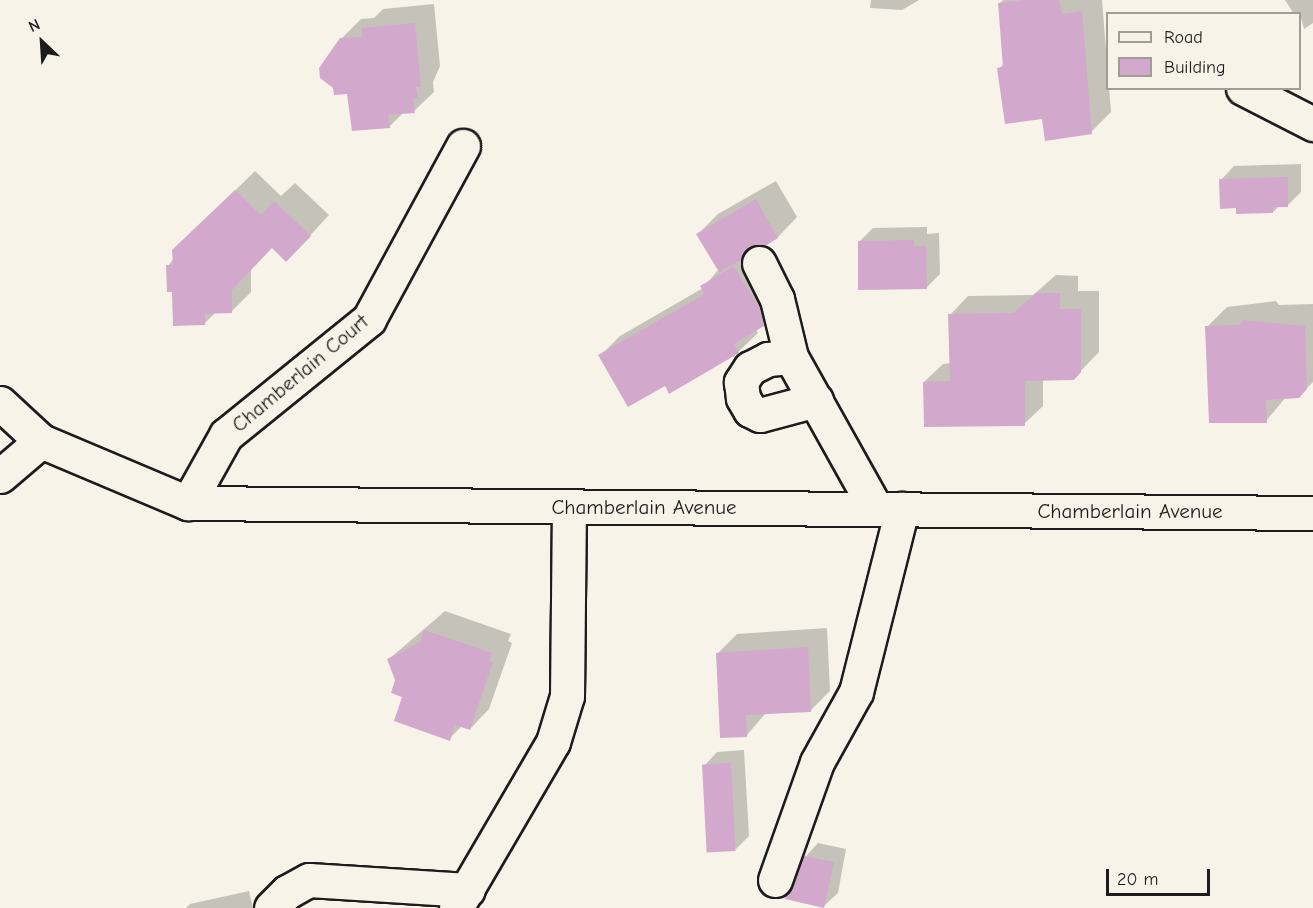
<!DOCTYPE html>
<html>
<head>
<meta charset="utf-8">
<style>
	body { margin:0 }
	#map { position:relative; width:1313px; height:908px; overflow:hidden; background:#f7f3e8; font-family:"Comic Neue",sans-serif }
	div>[style] { position:absolute }
	.shadow>* { inset:0; background:#0003 }
	.building>* { inset:0; background:#d3a8cd; transform-origin:0 0 }
	.roads { filter:drop-shadow(2px 0 #1c1c1c) drop-shadow(-2px 0 #1c1c1c) drop-shadow(0 2px #1c1c1c) drop-shadow(0 -2px #1c1c1c) }
	.minor>* { height:33px; margin:-16.5px; padding:0 16.5px; transform-origin:16.5px; border-radius:16.5px; background:#f7f3e8 }
	span { translate:-50% -50%; white-space:nowrap; text-align:center; line-height:1.15; -webkit-text-stroke:6px #f7f3e8; paint-order:stroke }
	.street-label { font-size:21px; color:#1c1c1c }
	.legend { position:absolute; left:1106px; top:12px; width:195px; height:78px; box-sizing:border-box; background:#f7f3e8; border:2px solid #9f9d96; margin:0; padding:8px 10px; list-style:none; font-size:18px; color:#1c1c1c }
	.legend li { display:flex; align-items:center; gap:12px; height:30px }
	.legend b { width:30px; border:2px solid #9f9d96 }
	.north { position:absolute; left:12px; top:12px; width:60px; height:60px; -webkit-text-stroke:4px #f7f3e8; paint-order:stroke; rotate:335deg; font-size:16px; font-weight:700; line-height:24px; text-align:center; color:#1c1c1c }
	.north::after { content:''; display:block; margin:auto; width:21px; height:27px; background:#1c1c1c; clip-path:polygon(50% 0,100% 100%,50% 72%,0 100%) }
	.scale { position:absolute; left:1106px; top:869px; width:104px; height:27px; box-sizing:border-box; border:3px solid #1c1c1c; border-top:0; padding-left:8px; font-size:18px; line-height:21px; white-space:nowrap; color:#1c1c1c; -webkit-text-stroke:4px #f7f3e8; paint-order:stroke }
</style>
</head>
<body>
<div id="map">
	<div class="shadow">
		<div style="clip-path:polygon(871px 0,919px 0,902px 10px,870px 8px)"></div>
		<div style="clip-path:polygon(1003px 0,1102px 0,1111px 112px,1091px 132px,1043px 117px,999px 69px,1004px 63px,999px 4px)"></div>
		<div style="clip-path:polygon(1285px 0,1313px 0,1313px 23px,1304px 29px,1300px 14px,1294px 14px)"></div>
		<div style="clip-path:polygon(434px 4px,440px 66px,433px 82px,434px 92px,414px 111px,404px 112px,389px 127px,341px 39px,361px 19px,374px 18px,383px 9px)"></div>
		<div style="clip-path:polygon(1301px 164px,1301px 192px,1288px 205px,1279px 206px,1273px 212px,1237px 207px,1221px 180px,1234px 166px)"></div>
		<div style="clip-path:polygon(255px 171px,281px 196px,295px 183px,329px 215px,306px 240px,272px 246px,251px 269px,251px 292px,231px 312px,216px 312px,205px 323px,174px 291px,168px 266px,194px 231px)"></div>
		<div style="clip-path:polygon(776px 181px,797px 217px,778px 237px,765px 244px,753px 245px,780px 291px,783px 305px,756px 329px,758px 333px,738px 352px,665px 384px,600px 356px,620px 336px,703px 288px,719px 269px,698px 234px,718px 214px)"></div>
		<div style="clip-path:polygon(927px 227px,927px 234px,939px 233px,940px 274px,927px 287px,859px 242px,873px 228px)"></div>
		<div style="clip-path:polygon(1056px 275px,1078px 276px,1078px 291px,1099px 291px,1099px 352px,1074px 378px,1043px 379px,1043px 406px,1024px 424px,924px 382px,943px 364px,951px 363px,950px 315px,968px 296px,1033px 295px)"></div>
		<div style="clip-path:polygon(1276px 301px,1279px 305px,1313px 304px,1313px 382px,1298px 397px,1286px 397px,1266px 421px,1207px 327px,1227px 307px)"></div>
		<div style="clip-path:polygon(445px 611px,511px 634px,508px 641px,512px 643px,489px 709px,470px 729px,462px 726px,449px 739px,404px 696px,388px 660px)"></div>
		<div style="clip-path:polygon(827px 628px,830px 691px,810px 711px,766px 713px,746px 736px,717px 654px,737px 634px)"></div>
		<div style="clip-path:polygon(744px 750px,749px 836px,736px 849px,704px 766px,717px 752px)"></div>
		<div style="clip-path:polygon(818px 843px,846px 849px,838px 893px,824px 906px,805px 857px)"></div>
		<div style="clip-path:polygon(249px 891px,253px 908px,186px 908px,190px 904px)"></div>
	</div>
	<div class="building">
		<div style="clip-path:polygon(1024px 0,1059px 0,1062px 14px,1082px 11px,1092px 134px,1045px 141px,1042px 119px,1005px 124px,997px 68px,1003px 67px,998px 3px)"></div>
		<div style="clip-path:polygon(415px 23px,421px 87px,416px 87px,418px 99px,413px 99px,415px 113px,388px 115px,390px 128px,352px 131px,347px 94px,334px 95px,333px 88px,320px 78px,319px 68px,340px 38px,362px 37px,362px 28px)"></div>
		<div style="clip-path:polygon(1288px 177px,1288px 207px,1273px 207px,1273px 213px,1236px 214px,1236px 208px,1220px 209px,1219px 179px)"></div>
		<div style="clip-path:polygon(235px 190px,261px 215px,274px 201px,311px 236px,286px 262px,272px 248px,232px 290px,232px 313px,205px 314px,205px 325px,173px 326px,172px 292px,167px 292px,166px 265px,173px 265px,172px 250px)"></div>
		<div style="clip-path:polygon(756px 199px,778px 238px,765px 246px,750px 247px,741px 260px,719px 272px,696px 234px)"></div>
		<div style="clip-path:polygon(914px 240px,914px 246px,926px 246px,927px 289px,858px 290px,858px 241px)"></div>
		<div style="clip-path:polygon(734px 266px,761px 311px,764px 326px,734px 344px,739px 353px,669px 394px,665px 386px,628px 407px,598px 355px,705px 294px,700px 286px)"></div>
		<div style="clip-path:polygon(1036px 293px,1060px 293px,1060px 309px,1081px 309px,1081px 372px,1074px 380px,1025px 381px,1025px 426px,924px 427px,923px 382px,950px 381px,948px 314px,1013px 313px)"></div>
		<div style="clip-path:polygon(1242px 320px,1305px 326px,1307px 389px,1299px 398px,1266px 400px,1267px 423px,1209px 423px,1205px 326px,1239px 325px)"></div>
		<div style="clip-path:polygon(424px 630px,492px 653px,489px 661px,493px 662px,470px 730px,455px 725px,450px 741px,394px 721px,402px 697px,391px 693px,395px 680px,387px 659px,420px 642px)"></div>
		<div style="clip-path:polygon(808px 647px,811px 712px,746px 715px,747px 737px,720px 738px,716px 653px)"></div>
		<div style="left:731px;top:763px;width:88px;height:29px;rotate:87deg"></div>
		<div style="clip-path:polygon(804px 856px,834px 862px,824px 908px,785px 899px)"></div>
	</div>
	<div class="roads">
		<div class="minor">
			<div style="left:1243px;top:88px;width:79px;rotate:27.2deg"></div>
			<div style="left:759px;top:263px;width:40px;rotate:63.4deg"></div>
			<div style="left:777px;top:299px;width:60px;rotate:76.4deg"></div>
			<div style="left:791px;top:357px;width:174px;rotate:60.8deg"></div>
			<div style="left:791px;top:357px;width:23px;rotate:175deg"></div>
			<div style="left:768px;top:359px;width:20px;rotate:153deg"></div>
			<div style="left:750px;top:368px;width:17px;rotate:123deg"></div>
			<div style="left:741px;top:382px;width:16px;rotate:83deg"></div>
			<div style="left:743px;top:398px;width:14px;rotate:60deg"></div>
			<div style="left:750px;top:410px;width:11px;rotate:27deg"></div>
			<div style="left:760px;top:415px;width:58px;rotate:-15deg"></div>
			<div style="left:0;top:403px;width:56px;rotate:42.8deg"></div>
			<div style="left:0;top:476px;width:54px;rotate:-40.5deg"></div>
			<div style="left:41px;top:441px;width:160px;rotate:22.9deg"></div>
			<div style="left:188px;top:503px;width:1125px;rotate:0.51deg"></div>
			<div style="left:188px;top:503px;width:78px;rotate:-60.8deg"></div>
			<div style="left:226px;top:435px;width:184px;rotate:-39deg"></div>
			<div style="left:369px;top:319px;width:197px;rotate:-61.5deg"></div>
			<div style="left:775px;top:880px;width:125px;rotate:-70.4deg"></div>
			<div style="left:817px;top:762px;width:80px;rotate:-60.9deg"></div>
			<div style="left:856px;top:692px;width:189px;rotate:-75.9deg"></div>
			<div style="left:271px;top:908px;width:23px;rotate:-45deg"></div>
			<div style="left:287px;top:892px;width:25px;rotate:-29deg"></div>
			<div style="left:309px;top:880px;width:159px;rotate:3.6deg"></div>
			<div style="left:456px;top:908px;width:192px;rotate:-59.7deg"></div>
			<div style="left:553px;top:742px;width:48px;rotate:-73.1deg"></div>
			<div style="left:567px;top:696px;width:189px;rotate:-89.4deg"></div>
		</div>
	</div>
	<div class="street-label">
		<span style="left:300px;top:373px;rotate:-40deg">Chamberlain Court</span>
		<span style="left:644px;top:507px">Chamberlain Avenue</span>
		<span style="left:1130px;top:511px">Chamberlain Avenue</span>
	</div>
	<ul class="legend">
	<li><b style="height:8px;background:#f7f3e8"></b>Road</li>
	<li><b style="height:16px;background:#d3a8cd"></b>Building</li>
	</ul>
	<div class="north">N</div>
	<div class="scale">20 m</div>
</div>
</body>
</html>
